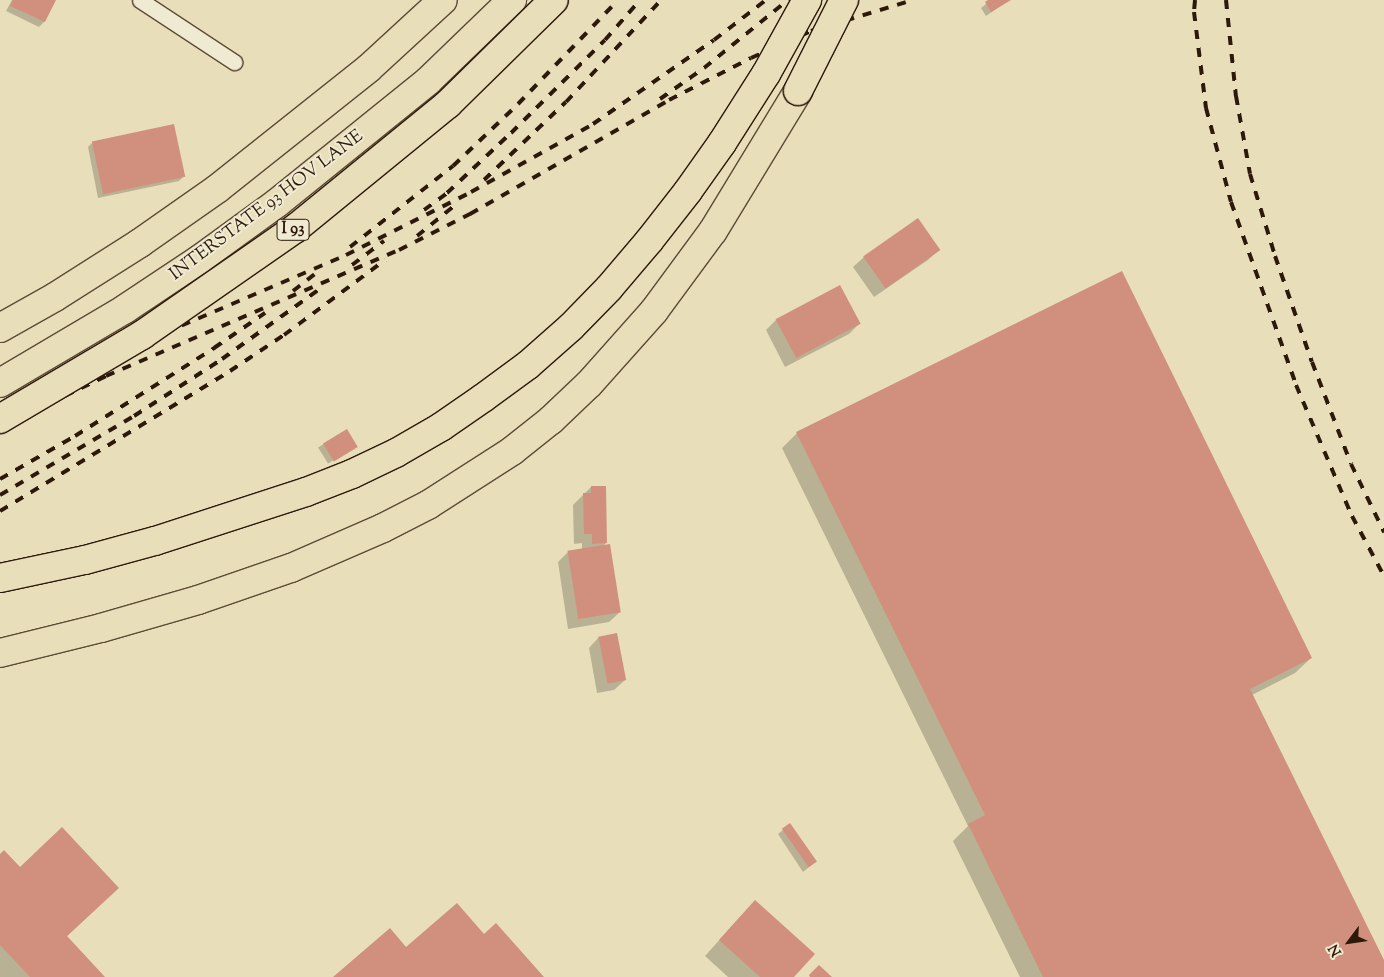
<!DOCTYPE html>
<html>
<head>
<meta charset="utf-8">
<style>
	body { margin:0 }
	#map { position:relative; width:1384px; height:977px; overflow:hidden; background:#e8deb9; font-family:"Sorts Mill Goudy",serif }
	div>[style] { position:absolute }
	.shadow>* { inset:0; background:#0003; transform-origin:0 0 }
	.building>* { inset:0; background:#d1907d; transform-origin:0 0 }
	.roads { filter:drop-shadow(1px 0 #5c4a36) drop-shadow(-1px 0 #5c4a36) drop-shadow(0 1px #5c4a36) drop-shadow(0 -1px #5c4a36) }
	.service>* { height:15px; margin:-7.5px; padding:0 7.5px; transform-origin:7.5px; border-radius:7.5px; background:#f0ead2 }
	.motorway>* { height:28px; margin:-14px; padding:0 14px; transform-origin:14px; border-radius:14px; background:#e8deb9 }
	.rail>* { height:4px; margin-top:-2px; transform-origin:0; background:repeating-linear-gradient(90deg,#2d190a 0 9px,transparent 0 18px) }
	.bridges { filter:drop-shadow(1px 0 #2d190a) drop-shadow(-1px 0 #2d190a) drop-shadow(0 1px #2d190a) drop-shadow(0 -1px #2d190a) }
	.motorway-bridge>* { height:28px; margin:-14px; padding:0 14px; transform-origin:14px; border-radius:14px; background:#e8deb9 }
	span { translate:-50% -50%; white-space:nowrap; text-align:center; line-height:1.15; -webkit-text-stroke:4px #f0ead2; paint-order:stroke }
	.shield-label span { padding:1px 4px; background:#f0ead2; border:1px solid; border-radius:4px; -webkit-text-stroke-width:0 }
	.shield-label { font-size:16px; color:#2d190a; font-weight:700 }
	.street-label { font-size:18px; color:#2d190a }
	.north { position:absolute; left:1324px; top:917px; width:50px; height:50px; -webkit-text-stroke:4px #f0ead2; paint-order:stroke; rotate:239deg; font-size:14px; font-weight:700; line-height:20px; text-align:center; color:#2d190a }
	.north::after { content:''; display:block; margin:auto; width:18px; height:22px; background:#2d190a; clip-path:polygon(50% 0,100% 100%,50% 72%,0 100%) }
</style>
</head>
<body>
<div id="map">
	<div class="shadow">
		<div style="clip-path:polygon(12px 0,55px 0,44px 22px,39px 27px,6px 11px)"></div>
		<div style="clip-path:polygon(991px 0,1008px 0,1008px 1px,986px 16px,981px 8px)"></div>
		<div style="clip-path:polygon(93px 142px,184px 176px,179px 181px,98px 198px,88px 147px)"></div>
		<div style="clip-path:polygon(918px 219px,939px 250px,928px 260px,874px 297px,853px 267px,864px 257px)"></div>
		<div style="clip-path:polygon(776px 320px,859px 324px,849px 334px,785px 367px,766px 330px)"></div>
		<div style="left:346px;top:430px;width:19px;height:33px;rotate:58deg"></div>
		<div style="clip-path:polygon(797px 433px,1311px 658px,1295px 673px,1252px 695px,1384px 963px,1384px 977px,1020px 977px,953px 841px,968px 826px,782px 448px)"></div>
		<div style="clip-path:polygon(591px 487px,606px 543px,602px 547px,620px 612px,609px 622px,568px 629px,558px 562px,568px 552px,582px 550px,582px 543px,574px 544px,573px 505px)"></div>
		<div style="clip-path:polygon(599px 637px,625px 680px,614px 690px,597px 693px,589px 648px)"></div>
		<div style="clip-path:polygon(783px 830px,815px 862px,803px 872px,778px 834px)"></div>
		<div style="clip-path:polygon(0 856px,97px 908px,66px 937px,103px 977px,0 977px)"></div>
		<div style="clip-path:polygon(740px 917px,793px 977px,728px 977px,705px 956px)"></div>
	</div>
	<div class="building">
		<div style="clip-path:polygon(13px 0,56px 0,45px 22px,10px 6px)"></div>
		<div style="clip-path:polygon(988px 0,1011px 0,991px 12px,985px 2px)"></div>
		<div style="left:174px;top:124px;width:54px;height:84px;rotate:78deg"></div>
		<div style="left:918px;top:218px;width:39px;height:67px;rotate:55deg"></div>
		<div style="clip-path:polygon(1122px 271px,1312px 658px,1250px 689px,1384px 960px,1384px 977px,1043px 977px,968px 824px,985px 815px,796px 432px)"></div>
		<div style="left:840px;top:285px;width:44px;height:73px;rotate:62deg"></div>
		<div style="left:347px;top:429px;width:21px;height:28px;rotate:59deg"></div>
		<div style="clip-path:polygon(591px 486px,606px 486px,607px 543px,592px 544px,592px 534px,584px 534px,583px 493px,591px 493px)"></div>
		<div style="left:610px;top:544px;width:69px;height:43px;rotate:81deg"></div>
		<div style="left:617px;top:633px;width:48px;height:19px;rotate:79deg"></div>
		<div style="left:790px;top:823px;width:47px;height:10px;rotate:55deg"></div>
		<div style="clip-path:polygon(62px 827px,119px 888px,67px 936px,105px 977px,30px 977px,0 945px,0 854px,4px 850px,20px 867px)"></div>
		<div style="clip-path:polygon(755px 900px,815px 954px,794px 977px,760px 977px,719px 940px)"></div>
		<div style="clip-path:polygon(457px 903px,484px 934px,496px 923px,544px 977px,333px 977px,390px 928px,406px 947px)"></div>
		<div style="clip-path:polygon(819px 965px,832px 977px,810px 977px,809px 975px)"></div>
	</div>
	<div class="roads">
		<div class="service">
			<div style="left:140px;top:0;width:113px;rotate:33.4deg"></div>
		</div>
		<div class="motorway">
			<div style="left:0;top:328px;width:63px;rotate:-29.4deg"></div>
			<div style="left:55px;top:297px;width:101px;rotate:-32.4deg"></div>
			<div style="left:140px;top:243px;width:94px;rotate:-35deg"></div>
			<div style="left:217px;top:189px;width:194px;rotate:-38.5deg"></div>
			<div style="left:369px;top:68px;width:100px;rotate:-42.6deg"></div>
			<div style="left:0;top:383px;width:145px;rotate:-30.6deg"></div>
			<div style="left:125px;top:309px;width:90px;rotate:-33.7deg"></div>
			<div style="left:200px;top:259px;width:95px;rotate:-36deg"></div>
			<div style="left:277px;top:203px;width:194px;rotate:-38.9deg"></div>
			<div style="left:428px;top:81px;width:117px;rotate:-44deg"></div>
			<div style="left:0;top:653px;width:104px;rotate:-13.9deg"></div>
			<div style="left:101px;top:628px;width:101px;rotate:-16.1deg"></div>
			<div style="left:198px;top:600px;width:98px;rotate:-19deg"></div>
			<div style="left:291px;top:568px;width:100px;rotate:-23.5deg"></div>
			<div style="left:383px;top:528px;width:51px;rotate:-27.1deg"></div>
			<div style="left:428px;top:505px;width:100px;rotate:-32.7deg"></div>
			<div style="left:512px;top:451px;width:50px;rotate:-38.5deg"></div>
			<div style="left:551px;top:420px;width:52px;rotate:-43.5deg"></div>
			<div style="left:589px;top:384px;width:98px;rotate:-48.3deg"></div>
			<div style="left:654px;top:311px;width:99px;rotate:-53.6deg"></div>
			<div style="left:713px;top:231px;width:164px;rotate:-58.7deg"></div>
		</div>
	</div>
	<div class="rail">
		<div style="left:1195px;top:0;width:12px;rotate:95deg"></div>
		<div style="left:1194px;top:12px;width:97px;rotate:82.9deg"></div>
		<div style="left:1206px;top:108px;width:97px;rotate:75.1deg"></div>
		<div style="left:1231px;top:202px;width:194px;rotate:70.4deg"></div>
		<div style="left:1296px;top:385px;width:142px;rotate:66.9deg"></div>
		<div style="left:1352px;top:516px;width:68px;rotate:61.9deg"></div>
		<div style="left:1226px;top:0;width:97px;rotate:84.1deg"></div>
		<div style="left:1236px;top:96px;width:79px;rotate:79.8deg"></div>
		<div style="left:1250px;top:174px;width:86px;rotate:73deg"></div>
		<div style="left:1275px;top:256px;width:112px;rotate:70.8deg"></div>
		<div style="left:1312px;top:362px;width:109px;rotate:69.1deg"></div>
		<div style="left:1351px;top:464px;width:76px;rotate:64.1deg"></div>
		<div style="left:660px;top:99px;width:54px;rotate:-35.2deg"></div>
		<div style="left:704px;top:68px;width:108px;rotate:-39deg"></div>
		<div style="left:484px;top:180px;width:113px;rotate:-43.6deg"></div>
		<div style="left:566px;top:102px;width:139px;rotate:-47deg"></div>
		<div style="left:424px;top:210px;width:29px;rotate:-36deg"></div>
		<div style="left:447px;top:193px;width:88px;rotate:-43.2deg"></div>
		<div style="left:511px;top:133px;width:132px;rotate:-44.7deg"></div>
		<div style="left:605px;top:40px;width:53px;rotate:-48.8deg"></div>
		<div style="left:417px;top:236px;width:48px;rotate:-39deg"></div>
		<div style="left:350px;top:247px;width:131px;rotate:-38.2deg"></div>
		<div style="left:453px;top:166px;width:90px;rotate:-43.6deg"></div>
		<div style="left:518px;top:104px;width:144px;rotate:-46.1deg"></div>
		<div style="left:352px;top:265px;width:40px;rotate:-37deg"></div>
		<div style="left:293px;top:291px;width:34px;rotate:-38deg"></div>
		<div style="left:0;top:408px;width:110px;rotate:-25.4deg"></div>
		<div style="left:99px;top:361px;width:269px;rotate:-23.2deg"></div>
		<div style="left:346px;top:255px;width:140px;rotate:-26.7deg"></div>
		<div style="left:471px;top:192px;width:140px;rotate:-29.1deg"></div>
		<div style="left:593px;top:124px;width:147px;rotate:-34.8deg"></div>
		<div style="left:714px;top:40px;width:66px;rotate:-37.6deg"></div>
		<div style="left:0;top:427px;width:118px;rotate:-25.7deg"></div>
		<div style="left:106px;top:376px;width:319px;rotate:-23.3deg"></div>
		<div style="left:399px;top:250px;width:80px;rotate:-26.9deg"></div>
		<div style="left:470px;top:214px;width:229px;rotate:-29.8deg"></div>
		<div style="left:669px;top:100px;width:92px;rotate:-27.1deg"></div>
		<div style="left:751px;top:58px;width:66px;rotate:-24.2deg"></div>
		<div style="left:811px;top:31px;width:107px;rotate:-16.9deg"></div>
		<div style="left:0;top:479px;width:86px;rotate:-29.8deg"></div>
		<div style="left:75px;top:436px;width:165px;rotate:-32.3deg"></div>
		<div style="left:214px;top:348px;width:62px;rotate:-34.5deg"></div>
		<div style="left:0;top:495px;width:156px;rotate:-30.5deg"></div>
		<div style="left:134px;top:416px;width:105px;rotate:-32.9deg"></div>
		<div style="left:222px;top:359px;width:125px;rotate:-35.6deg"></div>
		<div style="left:0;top:511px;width:269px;rotate:-31.3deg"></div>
		<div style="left:230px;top:371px;width:65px;rotate:-33.7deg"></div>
		<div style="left:284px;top:335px;width:126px;rotate:-36.6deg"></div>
	</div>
	<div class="bridges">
		<div class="motorway-bridge">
			<div style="left:798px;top:91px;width:102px;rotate:-63.2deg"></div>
			<div style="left:0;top:419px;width:165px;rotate:-30.6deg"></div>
			<div style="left:142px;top:335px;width:188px;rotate:-34.8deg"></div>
			<div style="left:296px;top:228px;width:196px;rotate:-39.2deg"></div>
			<div style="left:448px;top:104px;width:148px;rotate:-44.5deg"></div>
			<div style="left:0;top:578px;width:87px;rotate:-12deg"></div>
			<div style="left:85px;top:560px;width:73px;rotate:-15.2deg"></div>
			<div style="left:155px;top:541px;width:159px;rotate:-18deg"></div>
			<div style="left:306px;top:492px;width:49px;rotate:-21.4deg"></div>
			<div style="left:352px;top:474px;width:49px;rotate:-25.5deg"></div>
			<div style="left:396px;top:453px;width:52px;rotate:-30deg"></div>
			<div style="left:441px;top:427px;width:51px;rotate:-34.6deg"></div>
			<div style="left:483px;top:398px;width:56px;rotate:-36.3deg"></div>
			<div style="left:528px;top:365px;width:57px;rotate:-41.5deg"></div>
			<div style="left:571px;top:327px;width:54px;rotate:-45.7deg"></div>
			<div style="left:609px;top:288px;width:62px;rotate:-49.6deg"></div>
			<div style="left:649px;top:241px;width:63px;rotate:-52deg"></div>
			<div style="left:688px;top:191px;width:59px;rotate:-54.7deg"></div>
			<div style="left:722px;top:143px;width:82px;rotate:-57.5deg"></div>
			<div style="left:766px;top:74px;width:85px;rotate:-61deg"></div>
		</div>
	</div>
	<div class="shield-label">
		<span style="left:293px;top:230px">I 93</span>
	</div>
	<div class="street-label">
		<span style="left:267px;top:206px;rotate:-37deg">INTERSTATE 93 HOV LANE</span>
	</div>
	<div class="north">N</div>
</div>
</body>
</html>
